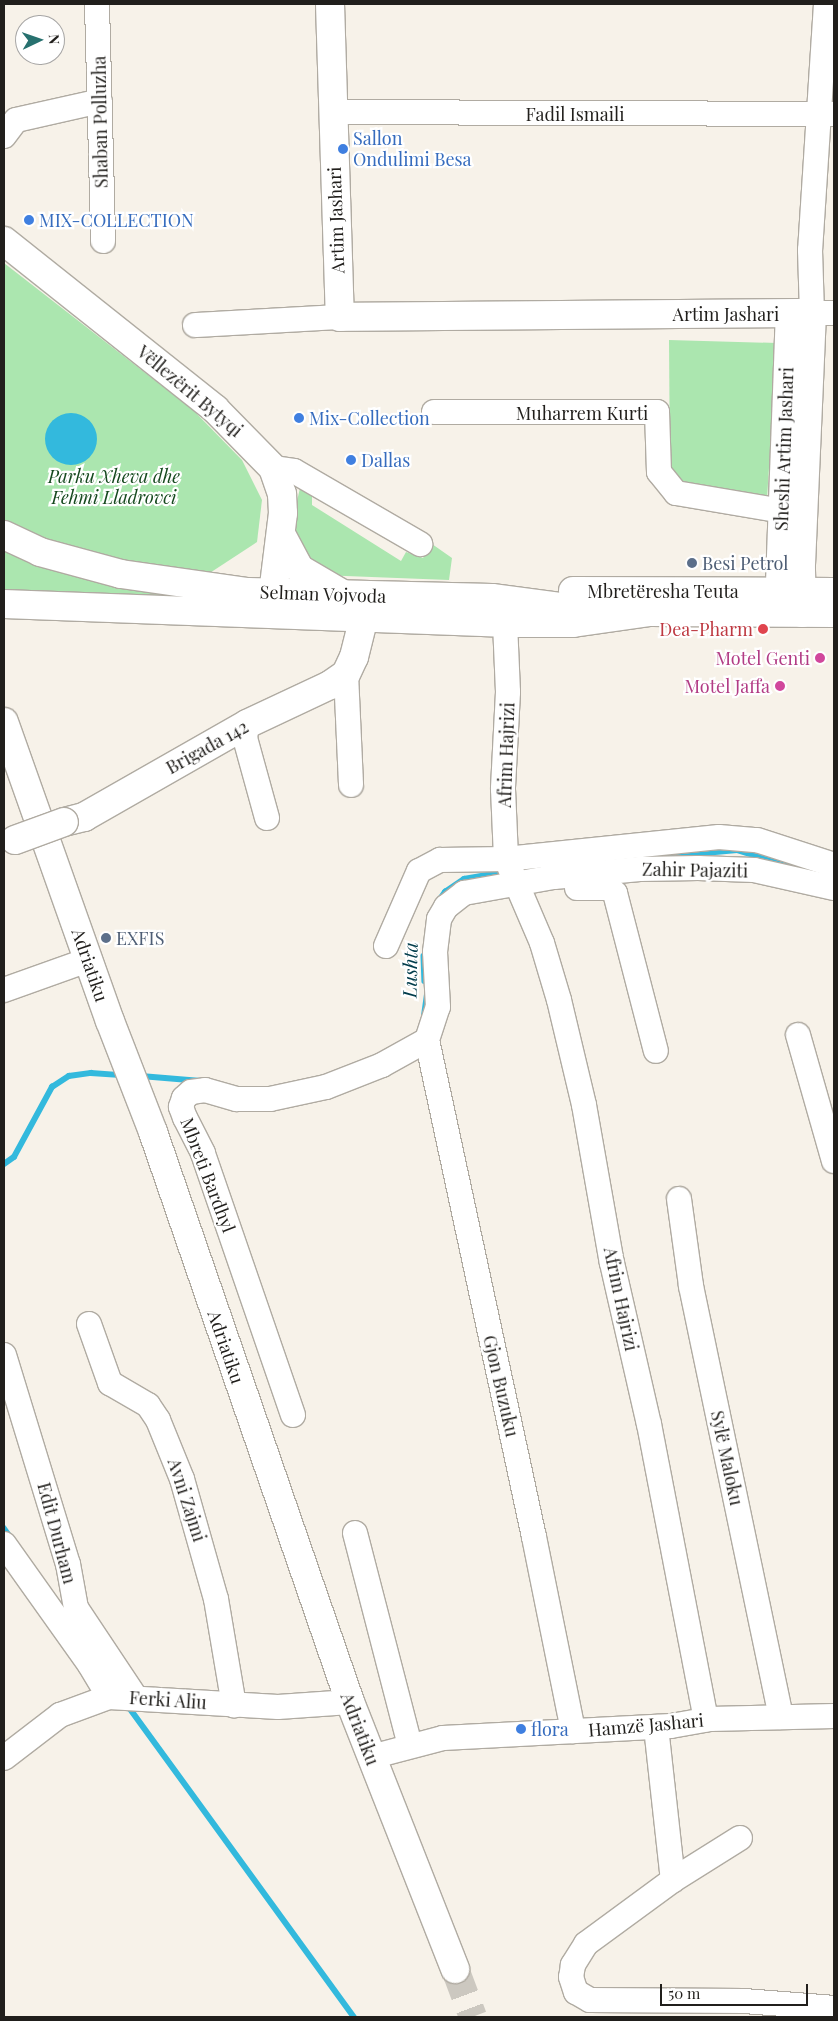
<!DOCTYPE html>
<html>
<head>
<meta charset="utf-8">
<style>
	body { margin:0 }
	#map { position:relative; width:838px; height:2021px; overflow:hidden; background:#f7f2e9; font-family:"Playfair Display",serif }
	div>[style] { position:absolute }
	.green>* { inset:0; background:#abe6af }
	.water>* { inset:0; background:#33b9dd }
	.round { border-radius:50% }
	.stream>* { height:5.5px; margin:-2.75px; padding:0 2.75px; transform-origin:2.75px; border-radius:2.75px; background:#33b9dd }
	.primary-tunnel>* { height:28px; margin-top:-14px; transform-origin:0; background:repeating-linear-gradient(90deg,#ccc8c0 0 28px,transparent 0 42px) }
	.roads { filter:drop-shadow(1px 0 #b0aba2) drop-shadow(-1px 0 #b0aba2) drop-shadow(0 1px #b0aba2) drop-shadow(0 -1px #b0aba2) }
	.street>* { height:24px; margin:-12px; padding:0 12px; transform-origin:12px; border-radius:12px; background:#fff }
	.secondary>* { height:28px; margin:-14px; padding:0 14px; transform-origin:14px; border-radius:14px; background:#fff }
	.primary>* { height:28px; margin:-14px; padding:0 14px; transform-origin:14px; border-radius:14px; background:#fff }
	.bridges { filter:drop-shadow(1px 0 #b0aba2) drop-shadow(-1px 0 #b0aba2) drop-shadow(0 1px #b0aba2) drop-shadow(0 -1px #b0aba2) }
	.secondary-bridge>* { height:28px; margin:-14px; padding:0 14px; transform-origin:14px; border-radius:14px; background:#fff }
	.dots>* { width:14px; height:14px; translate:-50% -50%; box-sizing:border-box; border:2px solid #fff; border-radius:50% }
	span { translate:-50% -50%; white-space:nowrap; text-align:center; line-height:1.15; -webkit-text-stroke:4.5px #fff; paint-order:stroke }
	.street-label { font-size:18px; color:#211f1c }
	.shop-label { font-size:18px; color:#366cbe }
	.left { translate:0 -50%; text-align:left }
	.park-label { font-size:18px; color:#15491e; font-style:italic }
	.service-label { font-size:18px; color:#4e5e75 }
	.health-label { font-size:18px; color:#be3a42 }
	.right { translate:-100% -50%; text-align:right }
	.hotel-label { font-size:18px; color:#b23c85 }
	.water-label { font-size:19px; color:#003c4b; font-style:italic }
	.frame { position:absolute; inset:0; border:5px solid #211f1c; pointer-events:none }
	.north { position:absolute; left:15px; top:15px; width:50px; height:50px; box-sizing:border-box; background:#fff; border:1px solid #a6a5a4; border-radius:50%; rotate:87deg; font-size:14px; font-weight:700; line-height:20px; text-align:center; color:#211f1c }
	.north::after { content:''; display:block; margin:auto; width:18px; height:22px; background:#27716f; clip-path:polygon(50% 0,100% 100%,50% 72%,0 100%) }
	.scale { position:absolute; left:660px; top:1984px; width:148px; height:22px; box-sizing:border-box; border:2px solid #211f1c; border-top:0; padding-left:6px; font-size:15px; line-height:18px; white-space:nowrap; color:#211f1c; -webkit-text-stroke:4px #fff; paint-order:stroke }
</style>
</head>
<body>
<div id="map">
	<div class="green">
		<div style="clip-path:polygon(4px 263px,193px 410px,242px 460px,262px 500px,257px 542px,167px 601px,4px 589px)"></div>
		<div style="clip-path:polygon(669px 340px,777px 343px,767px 499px,684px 490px,670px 476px)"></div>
		<div style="clip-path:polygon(300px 488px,312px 492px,312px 505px,401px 561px,406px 552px,423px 558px,432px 544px,452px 558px,449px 580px,320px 575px,308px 568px,292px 523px)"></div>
	</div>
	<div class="water">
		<div class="round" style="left:45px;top:413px;width:52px;height:52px"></div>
	</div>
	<div class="stream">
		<div style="left:650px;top:858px;width:87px;rotate:-5.3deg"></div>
		<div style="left:737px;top:850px;width:61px;rotate:17.2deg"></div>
		<div style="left:516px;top:871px;width:23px;rotate:-7deg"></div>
		<div style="left:440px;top:899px;width:9px;rotate:-54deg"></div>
		<div style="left:445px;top:892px;width:23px;rotate:-34deg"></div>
		<div style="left:464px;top:879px;width:41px;rotate:-9.9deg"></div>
		<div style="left:424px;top:956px;width:25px;rotate:88deg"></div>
		<div style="left:424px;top:1016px;width:21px;rotate:-82deg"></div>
		<div style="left:141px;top:1076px;width:60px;rotate:4.8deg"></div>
		<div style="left:4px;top:1164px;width:12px;rotate:-35deg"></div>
		<div style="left:14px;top:1157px;width:80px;rotate:-61.5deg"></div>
		<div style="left:52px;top:1087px;width:20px;rotate:-33deg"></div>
		<div style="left:69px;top:1076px;width:22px;rotate:-8deg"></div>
		<div style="left:91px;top:1073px;width:30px;rotate:4deg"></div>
		<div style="left:4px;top:1528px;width:12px;rotate:55deg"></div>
		<div style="left:129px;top:1707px;width:383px;rotate:54deg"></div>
	</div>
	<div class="primary-tunnel">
		<div style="left:455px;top:1969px;width:51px;rotate:69.4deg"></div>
	</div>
	<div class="roads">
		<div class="street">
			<div style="left:97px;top:4px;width:237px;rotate:88.5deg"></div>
			<div style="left:826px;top:4px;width:247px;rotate:93.7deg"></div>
			<div style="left:810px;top:250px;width:63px;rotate:88.2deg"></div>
			<div style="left:812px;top:313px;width:22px"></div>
			<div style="left:332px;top:112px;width:502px;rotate:0.23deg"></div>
			<div style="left:4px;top:136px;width:20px;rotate:-53deg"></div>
			<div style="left:16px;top:120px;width:86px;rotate:-12.7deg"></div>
			<div style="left:195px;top:325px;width:145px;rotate:-3.2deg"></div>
			<div style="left:434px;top:412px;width:223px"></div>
			<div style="left:657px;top:412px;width:60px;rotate:88.1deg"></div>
			<div style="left:659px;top:472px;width:27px;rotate:51deg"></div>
			<div style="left:676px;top:493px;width:108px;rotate:9.6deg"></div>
			<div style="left:273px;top:468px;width:21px;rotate:8deg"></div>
			<div style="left:294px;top:471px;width:146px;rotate:30.1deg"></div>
			<div style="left:505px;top:623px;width:69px;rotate:87.5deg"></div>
			<div style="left:508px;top:692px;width:97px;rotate:93deg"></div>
			<div style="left:503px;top:789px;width:70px;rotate:87.5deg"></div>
			<div style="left:506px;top:859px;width:91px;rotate:66.8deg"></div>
			<div style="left:542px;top:943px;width:59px;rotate:73.4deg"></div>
			<div style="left:559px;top:1000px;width:108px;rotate:76.6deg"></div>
			<div style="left:584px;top:1105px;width:160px;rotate:80deg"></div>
			<div style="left:612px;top:1263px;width:165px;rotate:77.1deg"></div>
			<div style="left:649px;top:1424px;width:301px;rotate:79.1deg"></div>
			<div style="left:346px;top:674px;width:111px;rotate:87.4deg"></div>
			<div style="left:247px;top:724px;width:14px;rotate:98deg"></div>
			<div style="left:245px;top:738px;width:83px;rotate:74.6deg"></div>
			<div style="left:577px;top:888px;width:32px"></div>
			<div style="left:609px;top:888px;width:8px;rotate:40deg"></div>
			<div style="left:615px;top:893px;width:163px;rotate:75.5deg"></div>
			<div style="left:386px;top:946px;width:82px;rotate:-66.3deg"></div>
			<div style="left:419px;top:871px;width:24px;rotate:-28deg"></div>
			<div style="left:440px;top:860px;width:66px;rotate:-0.9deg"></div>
			<div style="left:506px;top:859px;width:214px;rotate:-5.9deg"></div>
			<div style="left:719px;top:837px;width:38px;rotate:5deg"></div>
			<div style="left:757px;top:840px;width:81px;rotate:18deg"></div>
			<div style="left:4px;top:990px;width:89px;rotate:-19.7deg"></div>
			<div style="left:798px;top:1035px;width:131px;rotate:74.1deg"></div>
			<div style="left:427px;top:1040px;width:508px;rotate:77.85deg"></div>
			<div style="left:534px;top:1537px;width:198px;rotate:78.6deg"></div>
			<div style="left:679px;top:1199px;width:88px;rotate:82.1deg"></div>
			<div style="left:691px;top:1286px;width:440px;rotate:78.2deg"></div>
			<div style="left:89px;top:1324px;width:63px;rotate:70.4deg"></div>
			<div style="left:110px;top:1383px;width:44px;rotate:30.1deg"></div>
			<div style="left:148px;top:1405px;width:18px;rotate:56deg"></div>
			<div style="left:158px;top:1420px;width:64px;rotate:67.9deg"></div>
			<div style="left:182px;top:1479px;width:125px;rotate:74.2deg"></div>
			<div style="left:216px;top:1599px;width:108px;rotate:80.4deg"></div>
			<div style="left:4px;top:1355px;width:219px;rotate:73deg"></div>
			<div style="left:68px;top:1564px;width:45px;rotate:79.7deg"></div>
			<div style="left:76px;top:1608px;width:108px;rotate:56.3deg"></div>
			<div style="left:293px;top:1415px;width:277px;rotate:-109deg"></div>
			<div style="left:203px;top:1153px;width:39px;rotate:-117deg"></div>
			<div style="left:185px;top:1118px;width:12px;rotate:-110deg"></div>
			<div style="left:181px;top:1107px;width:9px;rotate:-72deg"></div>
			<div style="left:184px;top:1098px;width:9px;rotate:-41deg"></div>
			<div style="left:191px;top:1092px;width:14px;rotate:-8deg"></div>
			<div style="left:205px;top:1090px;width:33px;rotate:16deg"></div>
			<div style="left:237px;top:1099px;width:33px"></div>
			<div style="left:270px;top:1099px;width:57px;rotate:-12.1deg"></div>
			<div style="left:326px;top:1087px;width:60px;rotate:-21.4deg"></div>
			<div style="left:382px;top:1065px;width:51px;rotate:-29.1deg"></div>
			<div style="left:427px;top:1040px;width:35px;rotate:-72deg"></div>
			<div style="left:438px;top:1007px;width:55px;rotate:-93.1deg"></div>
			<div style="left:435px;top:952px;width:33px;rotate:-83deg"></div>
			<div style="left:439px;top:919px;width:14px;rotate:-60deg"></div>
			<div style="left:446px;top:907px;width:23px;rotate:-38deg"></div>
			<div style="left:464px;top:893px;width:91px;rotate:-10.1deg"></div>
			<div style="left:554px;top:877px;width:86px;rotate:-5.3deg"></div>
			<div style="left:640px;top:869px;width:58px;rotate:-1deg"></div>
			<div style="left:698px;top:868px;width:56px;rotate:2deg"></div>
			<div style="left:754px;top:870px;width:82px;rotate:12.7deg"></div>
			<div style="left:355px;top:1533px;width:219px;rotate:75.5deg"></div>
			<div style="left:4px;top:1544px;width:148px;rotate:54.6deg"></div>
			<div style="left:90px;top:1665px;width:37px;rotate:59deg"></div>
			<div style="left:656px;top:1727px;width:154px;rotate:83.7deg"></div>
			<div style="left:673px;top:1880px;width:108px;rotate:143.7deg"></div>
			<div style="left:586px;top:1944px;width:25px;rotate:122deg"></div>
			<div style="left:573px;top:1965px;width:12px;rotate:99deg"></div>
			<div style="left:571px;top:1977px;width:16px;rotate:72deg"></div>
			<div style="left:576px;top:1992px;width:16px;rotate:30deg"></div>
			<div style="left:590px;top:2000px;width:154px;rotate:0.4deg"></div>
			<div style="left:744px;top:2001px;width:90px;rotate:4.4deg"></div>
			<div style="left:371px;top:1757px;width:74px;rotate:-14.8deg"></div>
			<div style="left:443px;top:1738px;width:228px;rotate:-3deg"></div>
			<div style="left:671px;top:1726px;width:40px;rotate:-10deg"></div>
			<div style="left:710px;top:1719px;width:124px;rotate:-1.4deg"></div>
			<div style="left:4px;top:1758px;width:71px;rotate:-37.5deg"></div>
			<div style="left:60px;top:1715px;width:52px;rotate:-20.2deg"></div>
			<div style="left:109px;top:1697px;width:169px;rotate:3.4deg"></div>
			<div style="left:278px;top:1707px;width:72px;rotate:-4deg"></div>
			<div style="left:673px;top:1880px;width:79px;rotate:-32.1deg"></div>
		</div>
		<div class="secondary">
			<div style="left:330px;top:4px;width:313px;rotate:88.2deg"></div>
			<div style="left:340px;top:317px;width:472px;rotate:-0.5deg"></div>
			<div style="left:812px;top:313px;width:257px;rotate:92.5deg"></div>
			<div style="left:801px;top:570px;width:43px;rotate:88.7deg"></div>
			<div style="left:4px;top:241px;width:270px;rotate:38.5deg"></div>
			<div style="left:215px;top:409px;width:83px;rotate:45.5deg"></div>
			<div style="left:273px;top:468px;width:28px;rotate:71deg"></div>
			<div style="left:282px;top:494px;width:19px;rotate:87deg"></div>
			<div style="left:283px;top:513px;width:81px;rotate:97.1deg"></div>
			<div style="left:281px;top:534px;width:40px;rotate:62deg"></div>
			<div style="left:300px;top:569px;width:48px;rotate:30.3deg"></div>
			<div style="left:4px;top:535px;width:40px;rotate:25deg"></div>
			<div style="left:40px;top:552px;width:84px;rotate:15.2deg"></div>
			<div style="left:121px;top:574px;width:128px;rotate:8.1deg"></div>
			<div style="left:248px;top:592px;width:244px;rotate:1.4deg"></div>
			<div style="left:492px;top:598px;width:78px;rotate:7.4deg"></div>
			<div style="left:569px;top:608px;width:81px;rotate:2.8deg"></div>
			<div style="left:650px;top:612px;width:184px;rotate:0.3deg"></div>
			<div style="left:573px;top:591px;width:261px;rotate:0.2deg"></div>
			<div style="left:779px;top:610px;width:296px;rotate:-87.9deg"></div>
			<div style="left:64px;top:822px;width:21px;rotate:-14deg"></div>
			<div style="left:84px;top:817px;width:188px;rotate:-29.7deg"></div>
			<div style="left:247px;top:724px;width:92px;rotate:-25.2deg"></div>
			<div style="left:330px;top:685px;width:19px;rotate:-35deg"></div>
			<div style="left:346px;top:674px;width:19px;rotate:-65deg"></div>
			<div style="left:354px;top:657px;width:38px;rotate:-76deg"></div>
		</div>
		<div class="primary">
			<div style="left:4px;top:604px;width:501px;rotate:2.17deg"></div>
			<div style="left:505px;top:623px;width:68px"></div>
			<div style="left:573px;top:623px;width:78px;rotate:-8.1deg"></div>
			<div style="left:4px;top:722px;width:317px;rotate:70.5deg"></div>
			<div style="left:110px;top:1021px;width:119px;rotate:68.8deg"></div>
			<div style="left:153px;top:1132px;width:603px;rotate:70.93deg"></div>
			<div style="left:350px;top:1702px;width:287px;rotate:68.5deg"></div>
		</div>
	</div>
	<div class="bridges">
		<div class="secondary-bridge">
			<div style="left:15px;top:840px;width:52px;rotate:-20.2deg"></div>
		</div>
	</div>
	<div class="dots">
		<div style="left:343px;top:149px;background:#3f7fe0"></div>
		<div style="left:29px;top:220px;background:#3f7fe0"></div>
		<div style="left:299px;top:418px;background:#3f7fe0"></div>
		<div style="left:351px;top:460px;background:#3f7fe0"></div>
		<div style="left:692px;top:563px;background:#5c6f8a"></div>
		<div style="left:763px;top:629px;background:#e0444e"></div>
		<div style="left:820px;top:658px;background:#d1479c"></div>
		<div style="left:780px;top:686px;background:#d1479c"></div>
		<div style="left:106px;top:938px;background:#5c6f8a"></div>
		<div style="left:521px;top:1729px;background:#3f7fe0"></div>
	</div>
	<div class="street-label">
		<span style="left:575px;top:114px">Fadil Ismaili</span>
		<span style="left:100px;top:122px;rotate:-91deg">Shaban Polluzha</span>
		<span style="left:336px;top:220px;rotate:-92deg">Artim Jashari</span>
		<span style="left:726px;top:314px">Artim Jashari</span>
		<span style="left:190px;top:391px;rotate:40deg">Vëllezërit Bytyqi</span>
		<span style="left:582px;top:413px">Muharrem Kurti</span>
		<span style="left:784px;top:449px;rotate:-88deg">Sheshi Artim Jashari</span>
		<span style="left:663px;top:591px">Mbretëresha Teuta</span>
		<span style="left:323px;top:594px;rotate:2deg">Selman Vojvoda</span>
		<span style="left:207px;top:747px;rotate:-29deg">Brigada 142</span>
		<span style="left:506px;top:755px;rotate:-88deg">Afrim Hajrizi</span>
		<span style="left:695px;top:870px;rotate:1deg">Zahir Pajaziti</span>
		<span style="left:90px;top:965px;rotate:71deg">Adriatiku</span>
		<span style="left:208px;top:1175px;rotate:69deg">Mbreti Bardhyl</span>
		<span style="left:621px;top:1299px;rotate:78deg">Afrim Hajrizi</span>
		<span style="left:226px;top:1347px;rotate:71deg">Adriatiku</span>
		<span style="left:501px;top:1386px;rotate:77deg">Gjon Buzuku</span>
		<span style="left:727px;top:1458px;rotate:78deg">Sylë Maloku</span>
		<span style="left:187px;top:1500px;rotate:72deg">Avni Zajmi</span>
		<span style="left:57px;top:1533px;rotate:75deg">Edit Durham</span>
		<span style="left:168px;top:1700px;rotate:4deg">Ferki Aliu</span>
		<span style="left:646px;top:1725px;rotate:-5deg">Hamzë Jashari</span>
		<span style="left:360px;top:1729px;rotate:69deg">Adriatiku</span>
	</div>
	<div class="shop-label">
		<span class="left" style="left:353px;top:149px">Sallon<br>Ondulimi Besa</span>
		<span class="left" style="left:39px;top:220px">MIX-COLLECTION</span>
		<span class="left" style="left:309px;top:418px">Mix-Collection</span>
		<span class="left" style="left:361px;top:460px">Dallas</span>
		<span class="left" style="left:531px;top:1729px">flora</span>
	</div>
	<div class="park-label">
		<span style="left:114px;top:487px">Parku Xheva dhe<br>Fehmi Lladrovci</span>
	</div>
	<div class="service-label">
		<span class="left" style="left:702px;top:563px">Besi Petrol</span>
		<span class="left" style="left:116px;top:938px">EXFIS</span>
	</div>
	<div class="health-label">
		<span class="right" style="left:753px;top:629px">Dea-Pharm</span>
	</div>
	<div class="hotel-label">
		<span class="right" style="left:810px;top:658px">Motel Genti</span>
		<span class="right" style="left:770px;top:686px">Motel Jaffa</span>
	</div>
	<div class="water-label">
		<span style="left:410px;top:970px;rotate:-89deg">Lushta</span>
	</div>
	<div class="frame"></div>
	<div class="north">N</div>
	<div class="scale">50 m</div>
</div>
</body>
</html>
